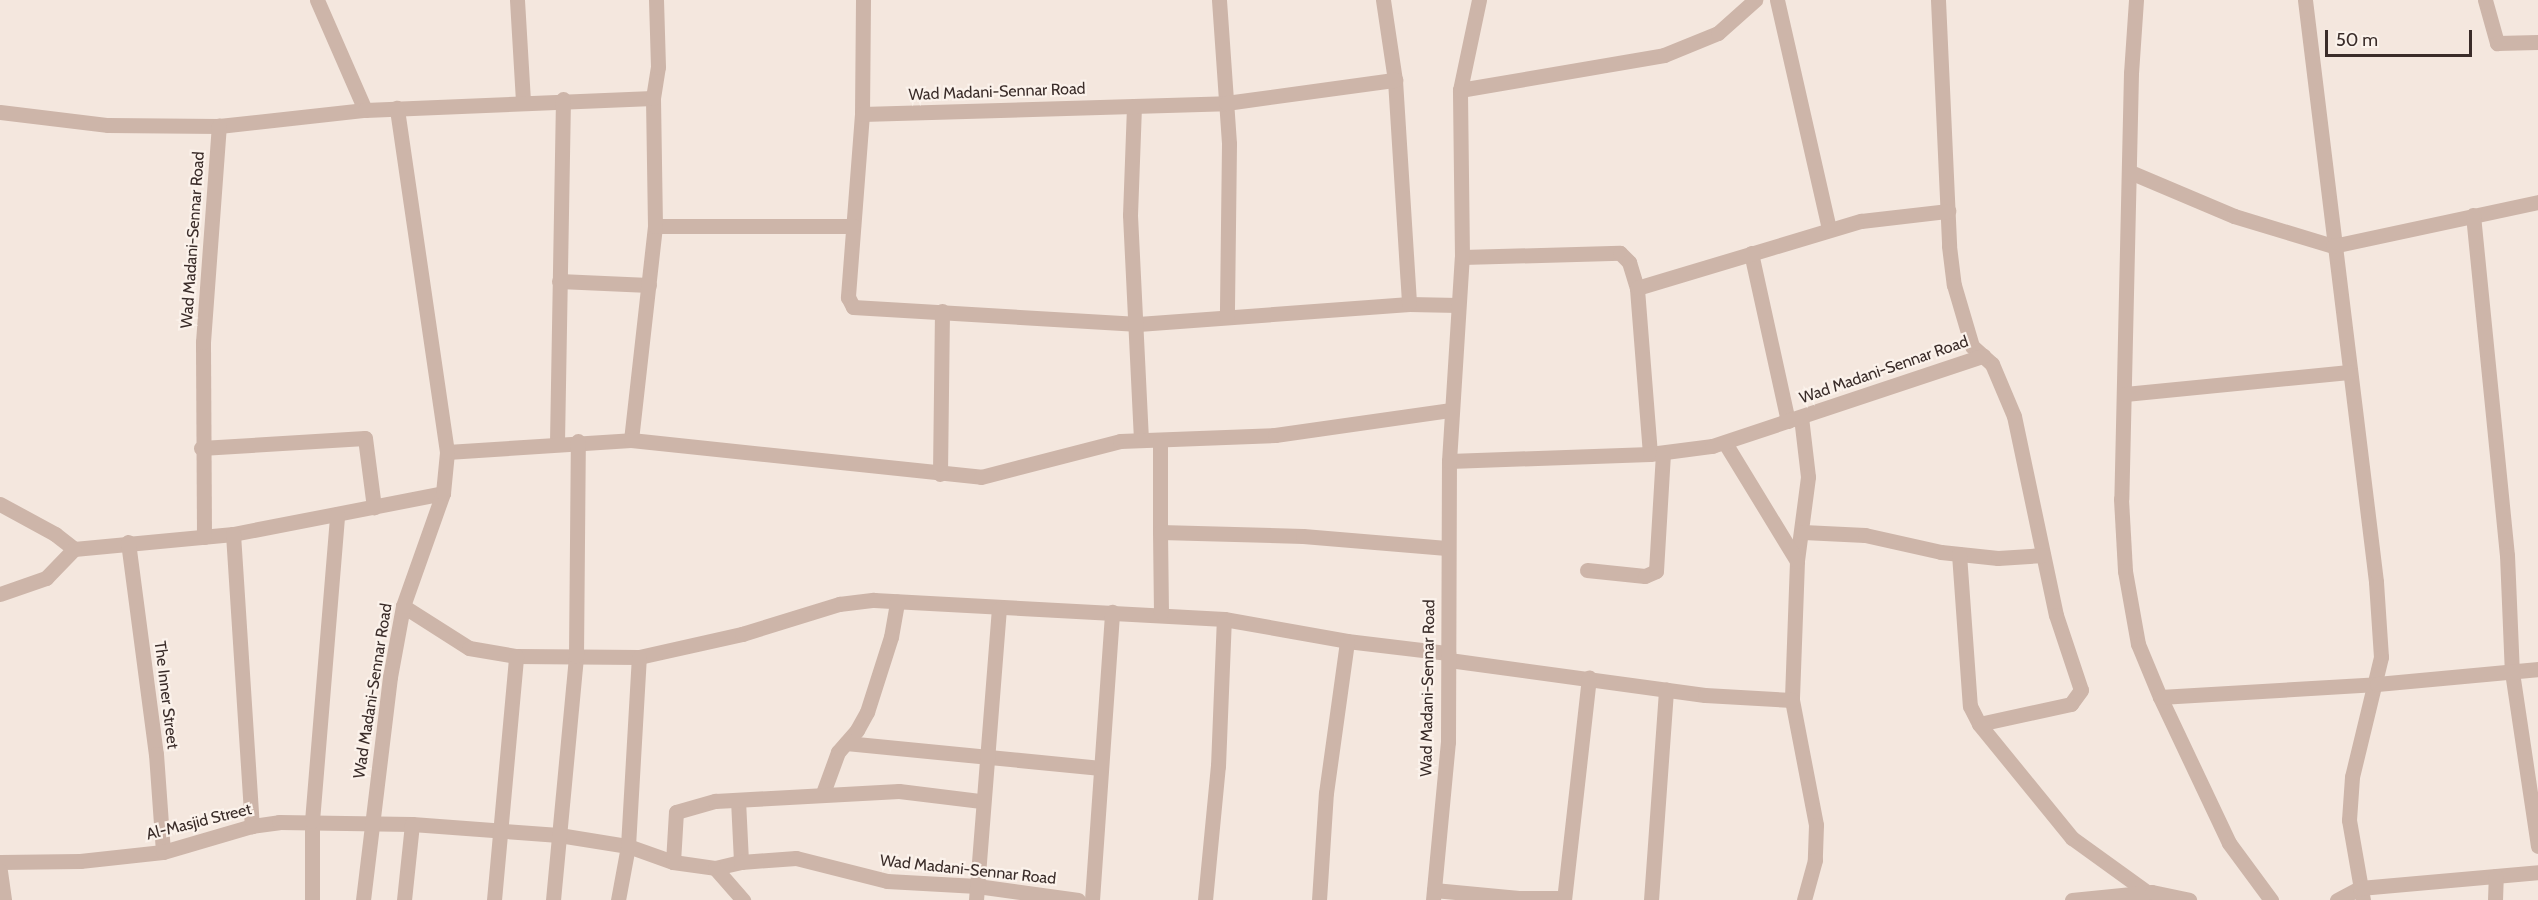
<!DOCTYPE html>
<html>
<head>
<meta charset="utf-8">
<style>
	body { margin:0 }
	#map { position:relative; width:2538px; height:900px; overflow:hidden; background:#f4e7de; font-family:Cabin,sans-serif }
	div>[style] { position:absolute }
	.minor>* { height:15px; margin:-7.5px; padding:0 7.5px; transform-origin:7.5px; border-radius:7.5px; background:#cdb5a9 }
	span { translate:-50% -50%; white-space:nowrap; text-align:center; line-height:1.15; -webkit-text-stroke:4.5px #fbf2eb; paint-order:stroke }
	.street-label { font-size:16px; color:#3a2c29 }
	.scale { position:absolute; left:2325px; top:30px; width:147px; height:27px; box-sizing:border-box; border:3px solid #3a2c29; border-top:0; padding-left:8px; font-size:18px; line-height:21px; white-space:nowrap; color:#3a2c29; -webkit-text-stroke:4px #fbf2eb; paint-order:stroke }
</style>
</head>
<body>
<div id="map">
	<div class="minor">
		<div style="left:317px;top:0;width:120px;rotate:66.4deg"></div>
		<div style="left:517px;top:0;width:100px;rotate:86.6deg"></div>
		<div style="left:863px;top:0;width:114px;rotate:90.5deg"></div>
		<div style="left:862px;top:114px;width:184px;rotate:94.4deg"></div>
		<div style="left:848px;top:297px;width:11px;rotate:63deg"></div>
		<div style="left:853px;top:307px;width:286px;rotate:3.4deg"></div>
		<div style="left:1138px;top:324px;width:272px;rotate:-4.2deg"></div>
		<div style="left:1409px;top:304px;width:49px;rotate:1.2deg"></div>
		<div style="left:1219px;top:0;width:144px;rotate:86deg"></div>
		<div style="left:1229px;top:144px;width:173px;rotate:90.7deg"></div>
		<div style="left:1383px;top:0;width:81px;rotate:81.5deg"></div>
		<div style="left:1395px;top:80px;width:224px;rotate:86.4deg"></div>
		<div style="left:1777px;top:0;width:235px;rotate:77.2deg"></div>
		<div style="left:1938px;top:0;width:246px;rotate:87.4deg"></div>
		<div style="left:1949px;top:246px;width:39px;rotate:83deg"></div>
		<div style="left:1954px;top:285px;width:64px;rotate:73.6deg"></div>
		<div style="left:1972px;top:346px;width:27px;rotate:42deg"></div>
		<div style="left:1992px;top:364px;width:56px;rotate:67.1deg"></div>
		<div style="left:2014px;top:416px;width:203px;rotate:78.1deg"></div>
		<div style="left:2056px;top:615px;width:79px;rotate:71.6deg"></div>
		<div style="left:2081px;top:690px;width:17px;rotate:126deg"></div>
		<div style="left:2071px;top:704px;width:94px;rotate:167.7deg"></div>
		<div style="left:2136px;top:0;width:73px;rotate:93.9deg"></div>
		<div style="left:2131px;top:73px;width:426px;rotate:91.3deg"></div>
		<div style="left:2121px;top:499px;width:72px;rotate:86.8deg"></div>
		<div style="left:2125px;top:571px;width:74px;rotate:79.9deg"></div>
		<div style="left:2138px;top:644px;width:57px;rotate:67.5deg"></div>
		<div style="left:2160px;top:697px;width:161px;rotate:64.7deg"></div>
		<div style="left:2229px;top:843px;width:71px;rotate:53.6deg"></div>
		<div style="left:2305px;top:0;width:586px;rotate:83.04deg"></div>
		<div style="left:2376px;top:582px;width:75px;rotate:86.2deg"></div>
		<div style="left:2381px;top:657px;width:123px;rotate:103.6deg"></div>
		<div style="left:2352px;top:777px;width:43px;rotate:94deg"></div>
		<div style="left:2349px;top:820px;width:81px;rotate:80.1deg"></div>
		<div style="left:2485px;top:0;width:45px;rotate:74.4deg"></div>
		<div style="left:2497px;top:43px;width:41px;rotate:-1.4deg"></div>
		<div style="left:1460px;top:90px;width:207px;rotate:-9.7deg"></div>
		<div style="left:1664px;top:55px;width:58px;rotate:-22.2deg"></div>
		<div style="left:1718px;top:33px;width:50px;rotate:-41.7deg"></div>
		<div style="left:1134px;top:106px;width:109px;rotate:92.1deg"></div>
		<div style="left:1130px;top:215px;width:223px;rotate:87.2deg"></div>
		<div style="left:0;top:112px;width:109px;rotate:6.9deg"></div>
		<div style="left:108px;top:125px;width:111px;rotate:0.5deg"></div>
		<div style="left:219px;top:126px;width:147px;rotate:-6.3deg"></div>
		<div style="left:365px;top:110px;width:288px;rotate:-2.4deg"></div>
		<div style="left:862px;top:114px;width:364px;rotate:-1.7deg"></div>
		<div style="left:1226px;top:103px;width:171px;rotate:-7.8deg"></div>
		<div style="left:2130px;top:172px;width:113px;rotate:22.9deg"></div>
		<div style="left:2234px;top:216px;width:103px;rotate:16.9deg"></div>
		<div style="left:2333px;top:246px;width:210px;rotate:-12.1deg"></div>
		<div style="left:2473px;top:215px;width:342px;rotate:84.3deg"></div>
		<div style="left:2507px;top:555px;width:117px;rotate:87.6deg"></div>
		<div style="left:2512px;top:672px;width:176px;rotate:81.5deg"></div>
		<div style="left:655px;top:226px;width:198px"></div>
		<div style="left:1751px;top:253px;width:172px;rotate:77.6deg"></div>
		<div style="left:1462px;top:257px;width:158px;rotate:-1.5deg"></div>
		<div style="left:1620px;top:253px;width:13px;rotate:45deg"></div>
		<div style="left:1629px;top:262px;width:27px;rotate:73deg"></div>
		<div style="left:559px;top:281px;width:90px;rotate:2.5deg"></div>
		<div style="left:2125px;top:394px;width:225px;rotate:-5.6deg"></div>
		<div style="left:1801px;top:417px;width:60px;rotate:83.3deg"></div>
		<div style="left:1808px;top:477px;width:85px;rotate:97.5deg"></div>
		<div style="left:1797px;top:561px;width:139px;rotate:92.1deg"></div>
		<div style="left:1792px;top:700px;width:127px;rotate:79.1deg"></div>
		<div style="left:1816px;top:825px;width:35px;rotate:92deg"></div>
		<div style="left:1815px;top:860px;width:41px;rotate:105.4deg"></div>
		<div style="left:631px;top:440px;width:215px;rotate:-83.6deg"></div>
		<div style="left:655px;top:226px;width:128px;rotate:-90.9deg"></div>
		<div style="left:653px;top:98px;width:31px;rotate:-81deg"></div>
		<div style="left:658px;top:67px;width:67px;rotate:-91.7deg"></div>
		<div style="left:557px;top:442px;width:343px;rotate:-89deg"></div>
		<div style="left:1725px;top:443px;width:138px;rotate:58.6deg"></div>
		<div style="left:201px;top:448px;width:164px;rotate:-3.5deg"></div>
		<div style="left:365px;top:438px;width:70px;rotate:82.6deg"></div>
		<div style="left:447px;top:452px;width:184px;rotate:-3.7deg"></div>
		<div style="left:631px;top:440px;width:352px;rotate:6deg"></div>
		<div style="left:981px;top:477px;width:144px;rotate:-14.5deg"></div>
		<div style="left:1120px;top:441px;width:155px;rotate:-2.2deg"></div>
		<div style="left:1275px;top:435px;width:178px;rotate:-8.1deg"></div>
		<div style="left:1650px;top:454px;width:167px;rotate:-94.5deg"></div>
		<div style="left:1637px;top:288px;width:234px;rotate:-16.7deg"></div>
		<div style="left:1861px;top:221px;width:88px;rotate:-6.6deg"></div>
		<div style="left:1449px;top:461px;width:201px;rotate:-2deg"></div>
		<div style="left:1650px;top:454px;width:63px;rotate:-7.4deg"></div>
		<div style="left:1712px;top:446px;width:286px;rotate:-18.4deg"></div>
		<div style="left:940px;top:474px;width:163px;rotate:-89.3deg"></div>
		<div style="left:0;top:504px;width:63px;rotate:28.6deg"></div>
		<div style="left:55px;top:534px;width:24px;rotate:38deg"></div>
		<div style="left:74px;top:549px;width:160px;rotate:-5.4deg"></div>
		<div style="left:233px;top:534px;width:214px;rotate:-11deg"></div>
		<div style="left:1160px;top:532px;width:90px;rotate:-90deg"></div>
		<div style="left:1803px;top:532px;width:62px;rotate:2.8deg"></div>
		<div style="left:1865px;top:535px;width:78px;rotate:12.6deg"></div>
		<div style="left:1941px;top:552px;width:57px;rotate:6deg"></div>
		<div style="left:1998px;top:558px;width:45px;rotate:-3.8deg"></div>
		<div style="left:233px;top:534px;width:293px;rotate:86.3deg"></div>
		<div style="left:204px;top:537px;width:195px;rotate:-90.3deg"></div>
		<div style="left:203px;top:342px;width:217px;rotate:-85.8deg"></div>
		<div style="left:128px;top:542px;width:214px;rotate:82.5deg"></div>
		<div style="left:156px;top:754px;width:98px;rotate:85.9deg"></div>
		<div style="left:1959px;top:554px;width:152px;rotate:85.9deg"></div>
		<div style="left:1970px;top:706px;width:20px;rotate:63deg"></div>
		<div style="left:1979px;top:724px;width:147px;rotate:50.8deg"></div>
		<div style="left:2072px;top:838px;width:106px;rotate:35.8deg"></div>
		<div style="left:1587px;top:570px;width:58px;rotate:5.9deg"></div>
		<div style="left:1645px;top:576px;width:12px;rotate:-24deg"></div>
		<div style="left:1656px;top:571px;width:118px;rotate:-86.6deg"></div>
		<div style="left:0;top:594px;width:49px;rotate:-19.2deg"></div>
		<div style="left:46px;top:578px;width:40px;rotate:-46deg"></div>
		<div style="left:403px;top:606px;width:78px;rotate:32.5deg"></div>
		<div style="left:469px;top:648px;width:48px;rotate:9.7deg"></div>
		<div style="left:516px;top:656px;width:123px;rotate:0.5deg"></div>
		<div style="left:639px;top:657px;width:106px;rotate:-12.6deg"></div>
		<div style="left:742px;top:634px;width:102px;rotate:-17.2deg"></div>
		<div style="left:839px;top:604px;width:35px;rotate:-7deg"></div>
		<div style="left:874px;top:600px;width:351px;rotate:3.1deg"></div>
		<div style="left:1224px;top:619px;width:125px;rotate:10.1deg"></div>
		<div style="left:1347px;top:641px;width:102px;rotate:6.8deg"></div>
		<div style="left:1161px;top:613px;width:81px;rotate:-90.7deg"></div>
		<div style="left:1160px;top:532px;width:143px;rotate:1.6deg"></div>
		<div style="left:1303px;top:536px;width:144px;rotate:4.8deg"></div>
		<div style="left:1449px;top:660px;width:258px;rotate:7.8deg"></div>
		<div style="left:1705px;top:695px;width:87px;rotate:3.3deg"></div>
		<div style="left:2160px;top:697px;width:217px;rotate:-3.4deg"></div>
		<div style="left:2377px;top:684px;width:162px;rotate:-5.3deg"></div>
		<div style="left:846px;top:743px;width:256px;rotate:5.6deg"></div>
		<div style="left:823px;top:793px;width:44px;rotate:-69.9deg"></div>
		<div style="left:838px;top:752px;width:29px;rotate:-49deg"></div>
		<div style="left:857px;top:730px;width:21px;rotate:-61deg"></div>
		<div style="left:867px;top:712px;width:79px;rotate:-72.3deg"></div>
		<div style="left:891px;top:637px;width:36px;rotate:-80deg"></div>
		<div style="left:738px;top:800px;width:62px;rotate:87.2deg"></div>
		<div style="left:0;top:862px;width:80px;rotate:-0.7deg"></div>
		<div style="left:80px;top:861px;width:83px;rotate:-6.2deg"></div>
		<div style="left:163px;top:852px;width:93px;rotate:-16.3deg"></div>
		<div style="left:252px;top:826px;width:27px;rotate:-8deg"></div>
		<div style="left:279px;top:822px;width:133px;rotate:0.9deg"></div>
		<div style="left:412px;top:824px;width:147px;rotate:4.3deg"></div>
		<div style="left:559px;top:835px;width:70px;rotate:9.1deg"></div>
		<div style="left:628px;top:846px;width:48px;rotate:19.6deg"></div>
		<div style="left:673px;top:862px;width:42px;rotate:8.1deg"></div>
		<div style="left:715px;top:868px;width:27px;rotate:-13deg"></div>
		<div style="left:741px;top:862px;width:55px;rotate:-4.2deg"></div>
		<div style="left:796px;top:858px;width:94px;rotate:14.2deg"></div>
		<div style="left:887px;top:881px;width:90px;rotate:3.2deg"></div>
		<div style="left:977px;top:886px;width:102px;rotate:7.9deg"></div>
		<div style="left:673px;top:862px;width:50px;rotate:-86.6deg"></div>
		<div style="left:676px;top:812px;width:41px;rotate:-15.8deg"></div>
		<div style="left:715px;top:801px;width:184px;rotate:-3.1deg"></div>
		<div style="left:899px;top:791px;width:83px;rotate:7deg"></div>
		<div style="left:715px;top:868px;width:43px;rotate:48.8deg"></div>
		<div style="left:0;top:871px;width:29px;rotate:82deg"></div>
		<div style="left:1434px;top:890px;width:85px;rotate:5.4deg"></div>
		<div style="left:1519px;top:898px;width:45px"></div>
		<div style="left:312px;top:900px;width:79px;rotate:-90deg"></div>
		<div style="left:312px;top:821px;width:308px;rotate:-85.3deg"></div>
		<div style="left:363px;top:900px;width:225px;rotate:-83.1deg"></div>
		<div style="left:390px;top:677px;width:72px;rotate:-79.6deg"></div>
		<div style="left:403px;top:606px;width:120px;rotate:-70.5deg"></div>
		<div style="left:443px;top:493px;width:41px;rotate:-84.4deg"></div>
		<div style="left:447px;top:452px;width:348px;rotate:-98.3deg"></div>
		<div style="left:404px;top:900px;width:76px;rotate:-84deg"></div>
		<div style="left:494px;top:900px;width:245px;rotate:-84.8deg"></div>
		<div style="left:553px;top:900px;width:245px;rotate:-84.6deg"></div>
		<div style="left:576px;top:656px;width:215px;rotate:-89.5deg"></div>
		<div style="left:618px;top:900px;width:55px;rotate:-79.5deg"></div>
		<div style="left:628px;top:846px;width:189px;rotate:-86.7deg"></div>
		<div style="left:976px;top:900px;width:292px;rotate:-85.5deg"></div>
		<div style="left:1092px;top:900px;width:289px;rotate:-86deg"></div>
		<div style="left:1205px;top:900px;width:135px;rotate:-84.5deg"></div>
		<div style="left:1218px;top:766px;width:147px;rotate:-87.7deg"></div>
		<div style="left:1319px;top:900px;width:107px;rotate:-86.3deg"></div>
		<div style="left:1326px;top:793px;width:153px;rotate:-82.1deg"></div>
		<div style="left:1433px;top:900px;width:159px;rotate:-84.6deg"></div>
		<div style="left:1448px;top:742px;width:281px;rotate:-89.8deg"></div>
		<div style="left:1449px;top:461px;width:204px;rotate:-86.4deg"></div>
		<div style="left:1462px;top:257px;width:167px;rotate:-90.7deg"></div>
		<div style="left:1460px;top:90px;width:92px;rotate:-78.1deg"></div>
		<div style="left:1564px;top:900px;width:224px;rotate:-83.6deg"></div>
		<div style="left:1651px;top:900px;width:211px;rotate:-85.9deg"></div>
		<div style="left:2072px;top:900px;width:80px;rotate:-5.7deg"></div>
		<div style="left:2152px;top:892px;width:38px;rotate:12deg"></div>
		<div style="left:2337px;top:900px;width:26px;rotate:-28deg"></div>
		<div style="left:2360px;top:888px;width:179px;rotate:-5.1deg"></div>
		<div style="left:2495px;top:900px;width:24px;rotate:-88deg"></div>
	</div>
	<div class="street-label">
		<span style="left:997px;top:92px;rotate:-2deg">Wad Madani-Sennar Road</span>
		<span style="left:193px;top:240px;rotate:-86deg">Wad Madani-Sennar Road</span>
		<span style="left:1884px;top:370px;rotate:-19deg">Wad Madani-Sennar Road</span>
		<span style="left:1428px;top:688px;rotate:-89deg">Wad Madani-Sennar Road</span>
		<span style="left:373px;top:691px;rotate:-81deg">Wad Madani-Sennar Road</span>
		<span style="left:166px;top:695px;rotate:83deg">The Inner Street</span>
		<span style="left:199px;top:822px;rotate:-14deg">Al-Masjid Street</span>
		<span style="left:968px;top:870px;rotate:6deg">Wad Madani-Sennar Road</span>
	</div>
	<div class="scale">50 m</div>
</div>
</body>
</html>
